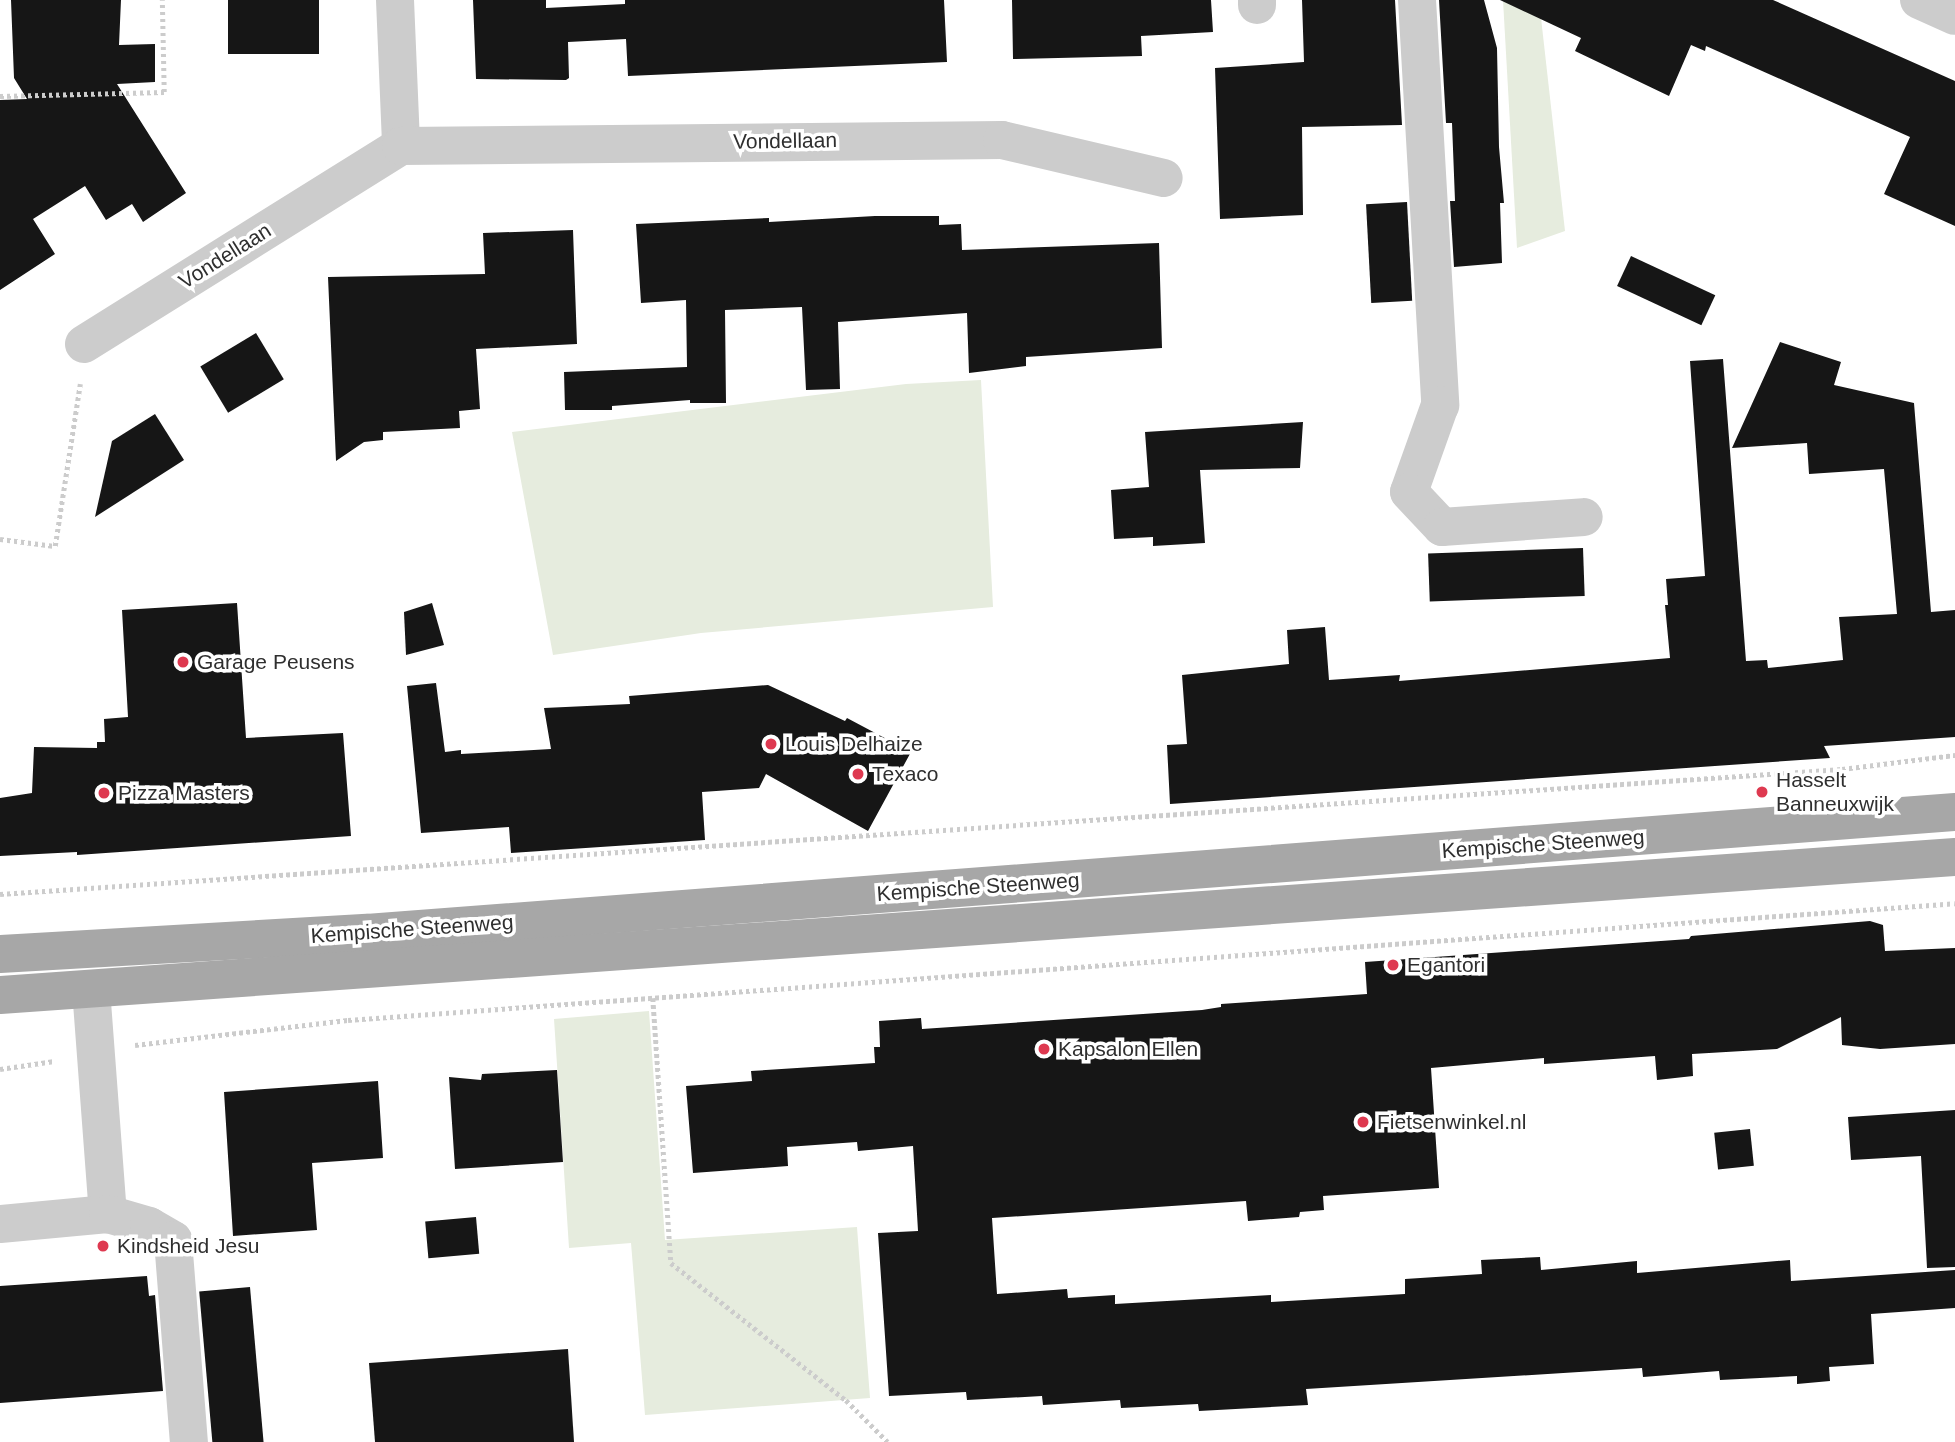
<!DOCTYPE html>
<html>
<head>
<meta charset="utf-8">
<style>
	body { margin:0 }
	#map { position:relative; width:1955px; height:1442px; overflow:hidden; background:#fff; font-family:Arial,sans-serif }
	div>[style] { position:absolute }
	.green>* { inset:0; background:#e6ecde }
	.building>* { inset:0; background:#161616; transform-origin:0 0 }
	.path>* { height:4.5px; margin-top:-2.25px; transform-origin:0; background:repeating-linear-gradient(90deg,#ccc 0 3.5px,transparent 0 7px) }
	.minor>* { height:38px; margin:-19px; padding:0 19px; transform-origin:19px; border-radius:19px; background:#ccc }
	.major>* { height:38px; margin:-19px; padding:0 19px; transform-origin:19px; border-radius:19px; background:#a7a7a7 }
	.dots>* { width:19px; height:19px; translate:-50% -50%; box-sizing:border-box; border:4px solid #fff; border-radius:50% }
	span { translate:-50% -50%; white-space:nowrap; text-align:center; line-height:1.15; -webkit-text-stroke:7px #fff; paint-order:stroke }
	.street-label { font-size:21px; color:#2f2f2f }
	.poi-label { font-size:21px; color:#2f2f2f }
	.left { translate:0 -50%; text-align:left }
</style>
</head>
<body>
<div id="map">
	<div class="green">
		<div style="clip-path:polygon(1503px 0,1539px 0,1565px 231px,1517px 248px)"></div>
		<div style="clip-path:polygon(981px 380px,993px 607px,701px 633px,553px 655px,512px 432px,906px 384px)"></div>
		<div style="clip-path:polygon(649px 1011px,665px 1240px,857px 1227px,870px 1398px,645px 1415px,631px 1243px,569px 1248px,554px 1019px)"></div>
	</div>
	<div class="building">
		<div style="clip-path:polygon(11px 0,121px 0,119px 45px,155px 44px,155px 82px,117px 84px,186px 193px,143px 222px,132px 204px,106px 220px,85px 186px,33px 219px,55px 254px,0 290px,0 100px,27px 99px,14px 78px)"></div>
		<div style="left:228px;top:0;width:91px;height:54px"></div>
		<div style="clip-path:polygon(473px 0,546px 0,546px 8px,625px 4px,625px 0,944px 0,947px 62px,628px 76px,626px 39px,568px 42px,569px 78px,566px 80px,476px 79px)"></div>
		<div style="clip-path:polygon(1012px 0,1211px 0,1213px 32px,1141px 36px,1142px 56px,1013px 59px)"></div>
		<div style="clip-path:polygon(1302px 0,1395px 0,1402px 125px,1302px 127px,1303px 215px,1220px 219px,1215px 68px,1304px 62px)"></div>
		<div style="clip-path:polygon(1439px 0,1484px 0,1497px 48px,1499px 147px,1504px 203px,1500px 203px,1502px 263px,1454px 267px,1450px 201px,1455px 201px,1452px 123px,1446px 123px)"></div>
		<div style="clip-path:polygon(1500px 0,1773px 0,1955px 81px,1955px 226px,1884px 194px,1910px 137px,1706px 46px,1705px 51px,1691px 45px,1669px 96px,1575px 51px,1581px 38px)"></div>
		<div style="left:1407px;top:202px;width:99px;height:41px;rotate:87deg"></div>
		<div style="clip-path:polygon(875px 216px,939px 216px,939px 225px,961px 224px,962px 250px,1159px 243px,1162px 348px,1026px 357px,1026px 366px,969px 373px,967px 313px,838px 322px,840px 389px,806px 390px,802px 307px,725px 310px,726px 403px,690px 403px,690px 400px,612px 406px,612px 410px,565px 410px,564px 372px,687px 367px,686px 300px,641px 303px,636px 224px,769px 218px,769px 222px)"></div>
		<div style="clip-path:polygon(573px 230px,577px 344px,476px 349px,480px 409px,459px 411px,460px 428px,383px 432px,383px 440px,364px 442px,336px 461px,328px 277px,485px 274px,483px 233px)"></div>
		<div style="left:1631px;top:256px;width:93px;height:33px;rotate:25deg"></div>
		<div style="left:256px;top:333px;width:54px;height:65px;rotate:59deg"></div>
		<div style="clip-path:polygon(1780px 342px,1841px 362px,1834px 385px,1914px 403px,1931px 612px,1955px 610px,1955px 737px,1824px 746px,1830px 758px,1170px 804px,1167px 745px,1187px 744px,1182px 675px,1289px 664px,1287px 630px,1325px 627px,1329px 680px,1400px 675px,1399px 681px,1670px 658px,1665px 605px,1668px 605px,1666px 579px,1705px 576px,1690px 361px,1723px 359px,1746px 661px,1767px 660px,1768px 668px,1843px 660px,1839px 617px,1897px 614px,1884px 469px,1809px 474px,1807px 443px,1732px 448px)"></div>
		<div style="clip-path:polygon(155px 414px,184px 460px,95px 517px,112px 441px)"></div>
		<div style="clip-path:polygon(1303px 422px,1300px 468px,1200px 470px,1205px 543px,1153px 546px,1153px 537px,1114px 539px,1111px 490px,1149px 487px,1145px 432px)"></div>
		<div style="left:1583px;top:548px;width:48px;height:155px;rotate:88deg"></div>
		<div style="clip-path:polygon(237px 603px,246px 738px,343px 733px,351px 836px,77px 855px,77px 852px,0 856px,0 798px,32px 793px,34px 747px,97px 748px,97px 742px,105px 742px,104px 719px,128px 717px,122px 610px)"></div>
		<div style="clip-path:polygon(432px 603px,444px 645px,406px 655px,404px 612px)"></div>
		<div style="clip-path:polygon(436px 683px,445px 752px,461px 750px,461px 754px,551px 749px,544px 708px,630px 704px,629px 696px,768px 685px,845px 721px,847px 718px,911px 752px,868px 831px,766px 774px,759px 788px,702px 792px,705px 840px,511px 853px,509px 827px,421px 833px,407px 686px)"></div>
		<div style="clip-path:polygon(1870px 921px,1883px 925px,1885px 951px,1955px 948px,1955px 1044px,1880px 1049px,1842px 1045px,1841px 1017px,1777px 1049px,1692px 1054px,1693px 1076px,1657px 1080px,1655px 1056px,1544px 1064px,1544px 1058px,1431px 1068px,1439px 1188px,1323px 1196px,1324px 1210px,1300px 1212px,1299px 1217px,1248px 1221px,1246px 1201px,992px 1218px,997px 1294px,1067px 1289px,1068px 1298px,1115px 1295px,1115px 1304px,1271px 1295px,1271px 1302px,1405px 1294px,1405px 1279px,1482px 1274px,1481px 1260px,1540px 1257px,1541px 1270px,1637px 1261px,1637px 1273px,1790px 1260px,1791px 1281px,1955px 1270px,1955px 1308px,1871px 1314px,1874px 1364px,1829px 1367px,1830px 1381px,1797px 1384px,1797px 1376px,1720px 1380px,1719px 1371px,1643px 1377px,1642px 1368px,1306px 1389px,1308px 1405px,1199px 1411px,1198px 1404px,1121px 1408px,1120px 1400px,1043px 1405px,1042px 1396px,967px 1400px,966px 1392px,889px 1396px,878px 1233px,918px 1231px,913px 1146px,858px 1151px,857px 1142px,787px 1147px,788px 1166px,693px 1173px,686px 1086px,752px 1081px,751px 1071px,875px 1063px,874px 1047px,880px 1047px,879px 1021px,921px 1018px,922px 1029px,1202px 1010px,1221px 1007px,1221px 1004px,1367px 994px,1365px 962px,1689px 939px,1691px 936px)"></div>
		<div style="clip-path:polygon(557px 1070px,563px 1162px,455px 1169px,449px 1077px,481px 1080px,482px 1074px)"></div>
		<div style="clip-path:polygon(378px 1081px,383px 1158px,312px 1163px,317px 1230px,233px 1236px,224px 1092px)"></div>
		<div style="clip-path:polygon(1955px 1110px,1955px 1267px,1927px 1268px,1921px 1156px,1851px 1160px,1848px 1117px)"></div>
		<div style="left:1750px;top:1129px;width:37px;height:36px;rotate:84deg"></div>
		<div style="left:476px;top:1217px;width:37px;height:51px;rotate:85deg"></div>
		<div style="clip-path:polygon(147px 1276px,149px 1296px,155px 1295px,163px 1391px,0 1403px,0 1286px)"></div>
		<div style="left:250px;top:1287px;width:156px;height:51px;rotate:85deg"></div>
		<div style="clip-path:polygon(568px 1349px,574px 1442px,375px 1442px,369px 1363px)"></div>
	</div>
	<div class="path">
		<div style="left:0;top:96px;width:164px;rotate:-1.4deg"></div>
		<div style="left:164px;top:92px;width:92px;rotate:-91.2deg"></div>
		<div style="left:0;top:539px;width:55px;rotate:7.3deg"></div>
		<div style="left:55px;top:546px;width:164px;rotate:-81.2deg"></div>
		<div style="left:0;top:894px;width:1846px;rotate:-3.88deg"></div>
		<div style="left:1842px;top:769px;width:114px;rotate:-7.1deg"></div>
		<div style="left:653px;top:998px;width:266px;rotate:86.1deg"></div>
		<div style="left:671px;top:1263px;width:222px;rotate:38.1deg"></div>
		<div style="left:846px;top:1400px;width:59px;rotate:45deg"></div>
		<div style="left:135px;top:1045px;width:214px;rotate:-6.7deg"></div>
		<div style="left:348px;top:1020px;width:1611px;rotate:-4.16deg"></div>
		<div style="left:0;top:1069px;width:55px;rotate:-8.4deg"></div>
	</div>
	<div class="minor">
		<div style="left:395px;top:0;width:146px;rotate:87.6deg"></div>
		<div style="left:1257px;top:0;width:5px;rotate:90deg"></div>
		<div style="left:1417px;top:0;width:406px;rotate:86.7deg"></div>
		<div style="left:1440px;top:405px;width:92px;rotate:109.6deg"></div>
		<div style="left:1409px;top:492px;width:48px;rotate:46.7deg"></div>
		<div style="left:1442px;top:527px;width:142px;rotate:-4deg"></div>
		<div style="left:1919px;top:0;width:39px;rotate:24deg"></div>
		<div style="left:84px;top:344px;width:374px;rotate:-32deg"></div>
		<div style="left:401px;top:146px;width:601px;rotate:-0.57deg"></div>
		<div style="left:1002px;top:140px;width:166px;rotate:13.2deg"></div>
		<div style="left:91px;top:989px;width:226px;rotate:85.7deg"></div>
		<div style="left:0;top:1224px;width:108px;rotate:-5.3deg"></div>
		<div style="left:108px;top:1214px;width:43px;rotate:16.3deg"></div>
		<div style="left:149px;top:1226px;width:28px;rotate:30deg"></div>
		<div style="left:173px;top:1240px;width:203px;rotate:85.5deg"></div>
	</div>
	<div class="major">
		<div style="left:0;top:954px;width:368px;rotate:-3.3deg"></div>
		<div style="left:367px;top:933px;width:1593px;rotate:-4.36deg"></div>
		<div style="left:0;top:995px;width:1960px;rotate:-4.04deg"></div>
	</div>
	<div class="dots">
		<div style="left:183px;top:662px;background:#de3950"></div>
		<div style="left:771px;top:744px;background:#de3950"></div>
		<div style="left:858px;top:774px;background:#de3950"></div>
		<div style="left:1762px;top:792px;background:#de3950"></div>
		<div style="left:104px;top:793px;background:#de3950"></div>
		<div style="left:1393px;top:965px;background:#de3950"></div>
		<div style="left:1044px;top:1049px;background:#de3950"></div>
		<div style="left:1363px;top:1122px;background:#de3950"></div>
		<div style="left:103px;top:1246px;background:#de3950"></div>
	</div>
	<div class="street-label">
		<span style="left:785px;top:141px;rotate:-1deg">Vondellaan</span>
		<span style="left:225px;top:256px;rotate:-32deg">Vondellaan</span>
		<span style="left:1543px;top:844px;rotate:-4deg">Kempische Steenweg</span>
		<span style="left:978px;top:887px;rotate:-4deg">Kempische Steenweg</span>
		<span style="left:412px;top:929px;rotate:-4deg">Kempische Steenweg</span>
	</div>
	<div class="poi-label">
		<span class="left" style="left:197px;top:662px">Garage Peusens</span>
		<span class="left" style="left:785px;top:744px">Louis Delhaize</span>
		<span class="left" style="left:872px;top:774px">Texaco</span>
		<span class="left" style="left:1776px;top:792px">Hasselt<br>Banneuxwijk</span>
		<span class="left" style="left:118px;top:793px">Pizza Masters</span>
		<span class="left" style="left:1407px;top:965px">Egantori</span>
		<span class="left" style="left:1058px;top:1049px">Kapsalon Ellen</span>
		<span class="left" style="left:1377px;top:1122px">Fietsenwinkel.nl</span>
		<span class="left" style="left:117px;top:1246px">Kindsheid Jesu</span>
	</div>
</div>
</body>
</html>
